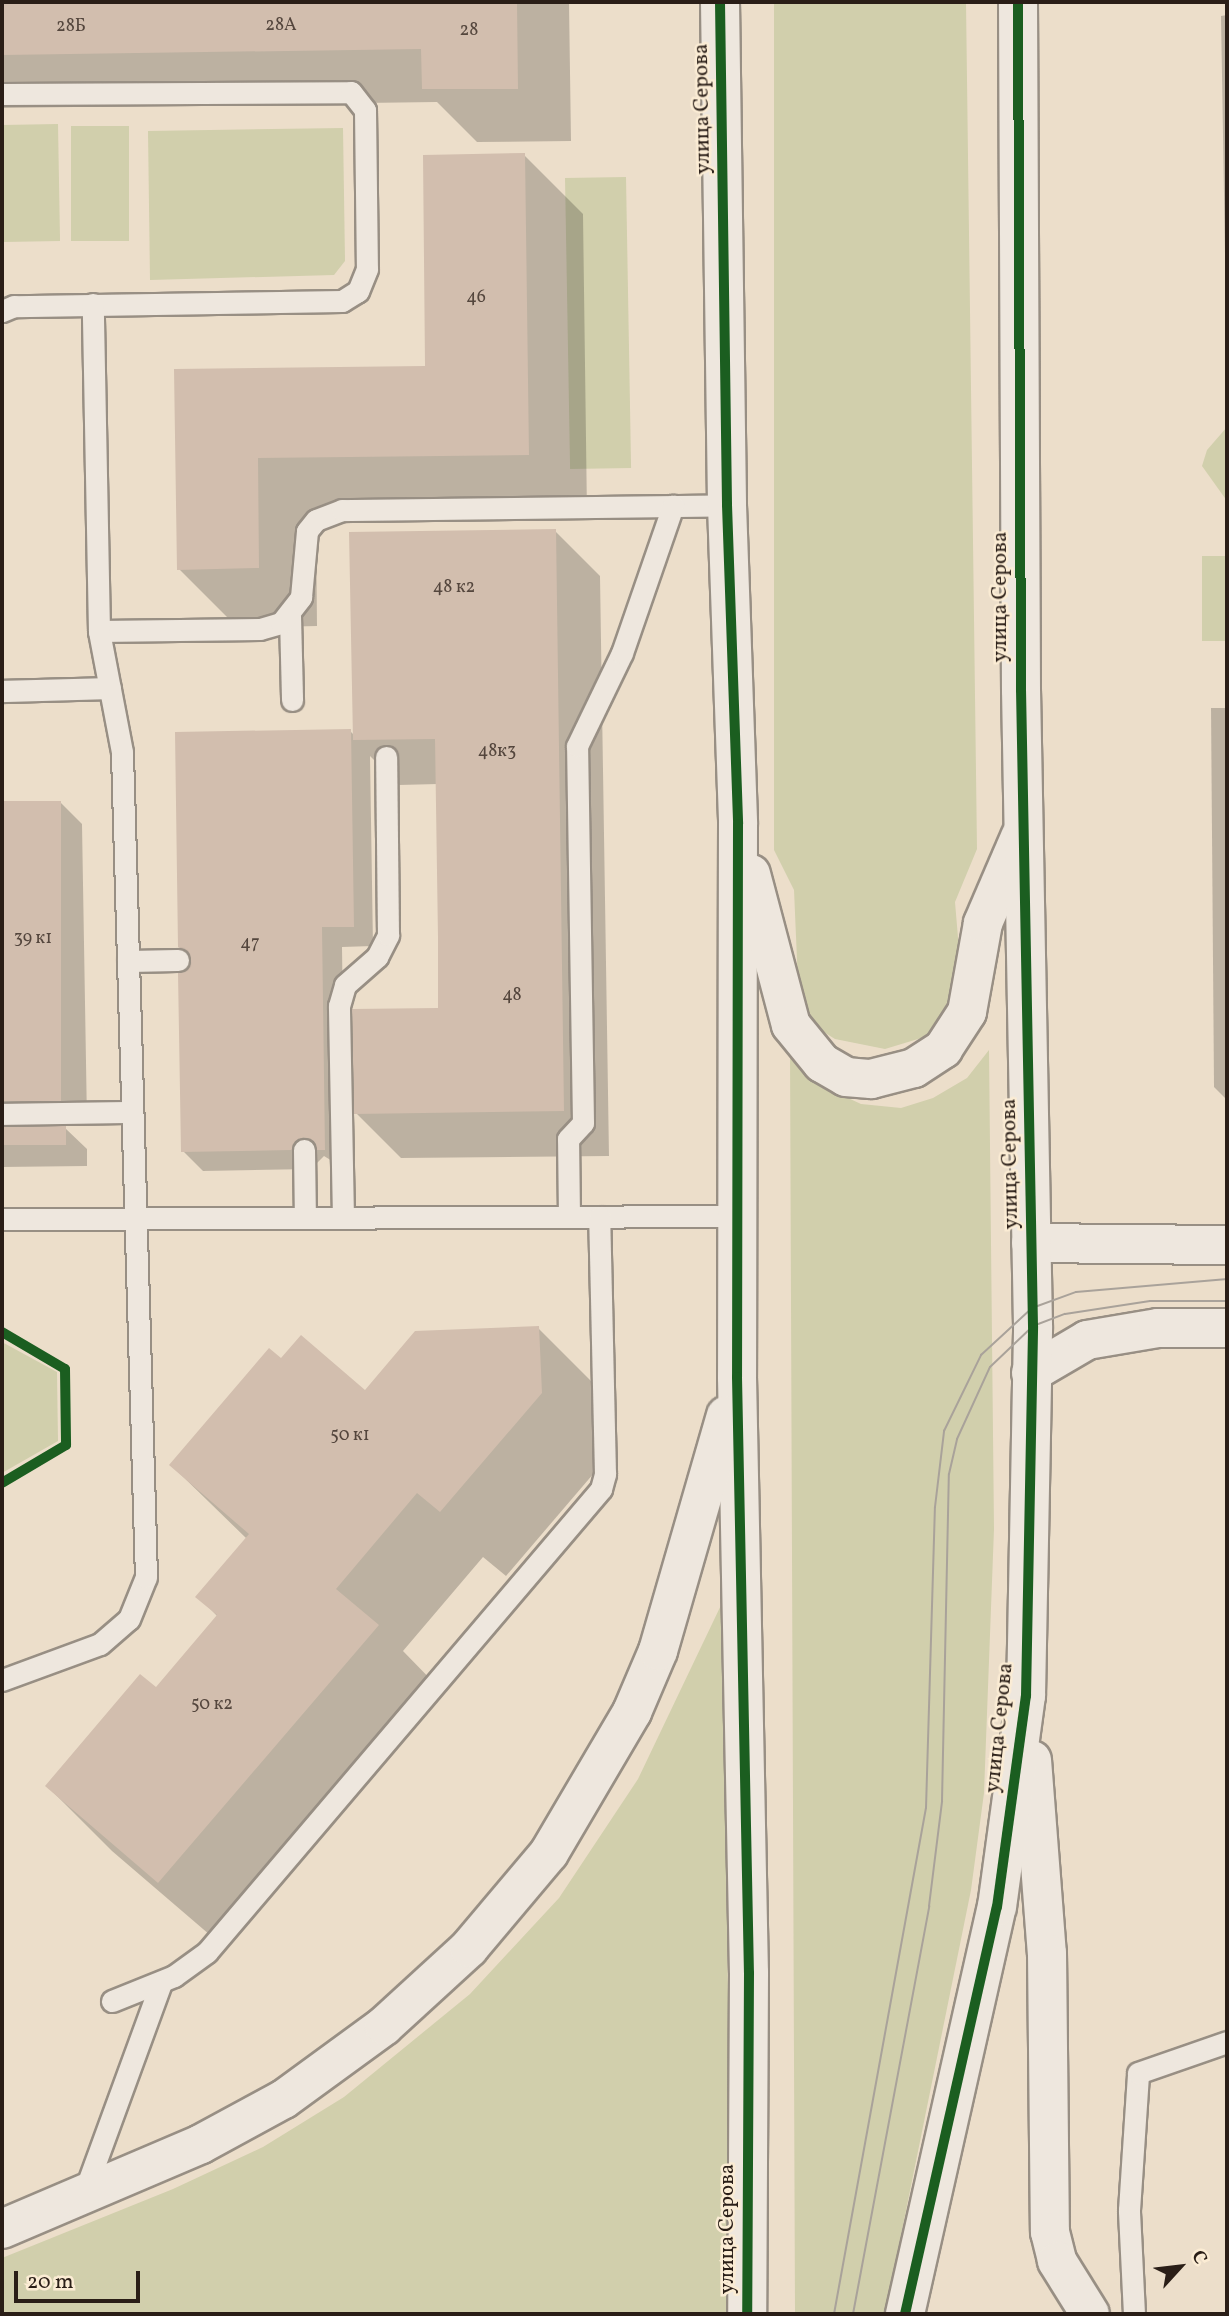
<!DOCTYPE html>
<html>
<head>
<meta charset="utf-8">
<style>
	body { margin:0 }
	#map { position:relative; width:1229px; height:2316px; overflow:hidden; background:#ecdeca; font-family:Vollkorn,serif }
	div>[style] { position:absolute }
	.green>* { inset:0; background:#d1cfac; transform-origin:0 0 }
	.shadow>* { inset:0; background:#0003 }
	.building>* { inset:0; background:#d2beae; transform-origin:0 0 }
	.roads { filter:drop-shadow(2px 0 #988f84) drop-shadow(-2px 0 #988f84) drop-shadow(0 2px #988f84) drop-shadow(0 -2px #988f84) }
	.service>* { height:21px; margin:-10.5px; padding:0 10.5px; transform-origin:10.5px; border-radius:10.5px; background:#eee7de }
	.minor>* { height:38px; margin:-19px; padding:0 19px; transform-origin:19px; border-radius:19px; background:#eee7de }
	.tertiary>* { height:38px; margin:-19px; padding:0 19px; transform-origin:19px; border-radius:19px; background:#eee7de }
	.tram>* { height:2px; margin:-1px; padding:0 1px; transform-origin:1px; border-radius:1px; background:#a9a29a }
	.cycleway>* { height:10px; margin:-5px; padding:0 5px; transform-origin:5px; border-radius:5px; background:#1b5e20 }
	span { translate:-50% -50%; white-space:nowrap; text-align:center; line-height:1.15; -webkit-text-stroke:5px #fbecd4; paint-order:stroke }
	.number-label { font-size:18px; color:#54463d }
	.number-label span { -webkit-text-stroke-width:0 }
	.street-label { font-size:21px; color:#2a1e17 }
	.frame { position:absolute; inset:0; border:4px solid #2a1e17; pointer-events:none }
	.north { position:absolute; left:1145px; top:2232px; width:70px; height:70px; -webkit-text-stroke:5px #fbecd4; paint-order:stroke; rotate:63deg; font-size:19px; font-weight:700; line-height:28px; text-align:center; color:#2a1e17 }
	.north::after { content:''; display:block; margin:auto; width:24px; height:32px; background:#2a1e17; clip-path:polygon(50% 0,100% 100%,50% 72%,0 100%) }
	.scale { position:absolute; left:14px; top:2271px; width:126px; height:32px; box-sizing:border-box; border:4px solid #2a1e17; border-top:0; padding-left:9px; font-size:21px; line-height:24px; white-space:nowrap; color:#2a1e17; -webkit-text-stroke:5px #fbecd4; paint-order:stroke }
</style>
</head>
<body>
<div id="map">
	<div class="green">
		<div style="clip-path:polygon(774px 2px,966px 2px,977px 849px,955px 902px,961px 973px,946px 1023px,928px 1036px,885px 1049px,835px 1039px,814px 1026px,798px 983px,794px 890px,774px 850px)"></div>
		<div style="left:58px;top:124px;width:117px;height:56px;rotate:89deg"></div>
		<div style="left:71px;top:126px;width:58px;height:115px"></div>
		<div style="clip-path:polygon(343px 128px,345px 261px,334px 275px,150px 280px,148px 131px)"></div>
		<div style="left:626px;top:177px;width:291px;height:61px;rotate:89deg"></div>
		<div style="clip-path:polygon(1227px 427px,1227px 501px,1202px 466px,1207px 450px)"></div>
		<div style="left:1227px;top:556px;width:85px;height:25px;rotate:90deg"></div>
		<div style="clip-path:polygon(790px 1049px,835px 1092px,861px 1104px,901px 1108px,933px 1098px,967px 1078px,989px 1050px,994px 1529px,984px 1793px,971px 1890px,885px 2314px,795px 2314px)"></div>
		<div style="clip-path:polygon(2px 1342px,57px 1372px,58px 1441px,2px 1473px)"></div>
		<div style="clip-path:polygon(723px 1601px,732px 2314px,2px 2314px,2px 2258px,173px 2189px,263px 2147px,344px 2097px,470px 1994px,559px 1898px,638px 1779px)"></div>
	</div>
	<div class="shadow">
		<div style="clip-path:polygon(2px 2px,569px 2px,571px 141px,477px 142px,437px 102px,2px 108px)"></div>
		<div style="clip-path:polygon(1227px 15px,1227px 373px,1221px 16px)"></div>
		<div style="clip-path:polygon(524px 155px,583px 214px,587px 513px,316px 516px,317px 626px,238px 628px,179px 569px,176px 371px,427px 368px)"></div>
		<div style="clip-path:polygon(555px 531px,600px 576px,609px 1156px,401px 1158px,356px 1113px,440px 1010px,438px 784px,399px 785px,370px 756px,373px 946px,342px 947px,345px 1169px,324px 1156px,311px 1169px,203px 1171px,183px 1151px,192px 959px,180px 946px,350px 731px,354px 735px)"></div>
		<div style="clip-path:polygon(1211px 708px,1227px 708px,1227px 1100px,1214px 1087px)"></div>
		<div style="clip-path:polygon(2px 803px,61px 803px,82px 824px,87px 1121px,23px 1122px,12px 1129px,65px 1128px,87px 1149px,87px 1166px,2px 1167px)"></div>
		<div style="clip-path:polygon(538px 1328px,603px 1393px,606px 1459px,506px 1576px,483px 1557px,403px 1651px,442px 1691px,224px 1947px,112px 1851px,47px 1786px,156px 1689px,218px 1617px,198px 1596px,247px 1539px,171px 1465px,281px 1360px,365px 1393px)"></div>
	</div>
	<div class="building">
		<div style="clip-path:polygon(2px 2px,517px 2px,518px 89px,422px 89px,421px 49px,2px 55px)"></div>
		<div style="clip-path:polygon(525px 153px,529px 455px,258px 458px,259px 568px,177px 570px,174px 369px,425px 366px,423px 155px)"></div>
		<div style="clip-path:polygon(556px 529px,564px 1111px,354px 1114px,352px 1009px,438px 1008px,438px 938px,435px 739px,353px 740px,349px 532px)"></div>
		<div style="clip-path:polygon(351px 729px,354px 927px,322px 927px,325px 1150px,317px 1150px,311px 1139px,303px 1137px,291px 1150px,181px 1152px,178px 973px,191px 960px,189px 953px,178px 947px,175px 732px)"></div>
		<div style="left:2px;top:801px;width:59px;height:300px"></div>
		<div style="left:66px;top:1126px;width:19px;height:64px;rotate:90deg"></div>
		<div style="clip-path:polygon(539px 1326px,542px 1393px,440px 1512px,417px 1493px,336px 1589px,379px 1625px,158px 1883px,45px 1786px,140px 1674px,156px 1687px,217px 1615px,195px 1597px,249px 1534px,169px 1465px,269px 1348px,281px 1358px,301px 1335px,365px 1390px,415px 1331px)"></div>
	</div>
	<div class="roads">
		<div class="service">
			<div style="left:2px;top:94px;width:349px;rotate:-0.3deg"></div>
			<div style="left:351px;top:92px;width:23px;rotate:52deg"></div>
			<div style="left:365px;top:110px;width:159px;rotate:89.3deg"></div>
			<div style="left:367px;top:269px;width:24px;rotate:112deg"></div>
			<div style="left:358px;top:291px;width:19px;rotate:148deg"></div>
			<div style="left:342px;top:301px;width:328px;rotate:179.1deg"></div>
			<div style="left:14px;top:306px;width:13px;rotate:157deg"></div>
			<div style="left:290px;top:616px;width:84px;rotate:88.6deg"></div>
			<div style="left:99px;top:631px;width:161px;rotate:-0.7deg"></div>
			<div style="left:260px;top:629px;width:22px;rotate:-16deg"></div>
			<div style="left:281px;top:623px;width:33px;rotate:-52deg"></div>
			<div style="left:301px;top:597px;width:66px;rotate:-84.8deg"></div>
			<div style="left:307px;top:531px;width:14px;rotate:-51deg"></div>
			<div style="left:316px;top:520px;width:28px;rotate:-21deg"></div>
			<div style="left:342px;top:510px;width:385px;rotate:-0.7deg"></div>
			<div style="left:2px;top:691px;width:108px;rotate:-1.6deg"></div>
			<div style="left:128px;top:961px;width:50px;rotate:-1.1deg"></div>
			<div style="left:2px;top:1114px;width:130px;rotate:-0.9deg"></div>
			<div style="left:304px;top:1150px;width:68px;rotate:89.2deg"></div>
			<div style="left:569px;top:1217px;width:78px;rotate:-90.7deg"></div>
			<div style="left:568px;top:1139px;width:22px;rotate:-47deg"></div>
			<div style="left:583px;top:1123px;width:377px;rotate:-90.9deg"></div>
			<div style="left:577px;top:746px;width:103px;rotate:-64.2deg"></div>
			<div style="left:622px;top:653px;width:156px;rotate:-70.9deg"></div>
			<div style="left:343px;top:1218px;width:212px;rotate:-91.1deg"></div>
			<div style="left:339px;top:1006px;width:22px;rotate:-74deg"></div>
			<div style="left:345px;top:985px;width:43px;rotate:-41.2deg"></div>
			<div style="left:377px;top:957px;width:25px;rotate:-63deg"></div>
			<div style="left:388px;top:935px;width:178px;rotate:-90.6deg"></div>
			<div style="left:2px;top:1219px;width:736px;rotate:-0.23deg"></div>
			<div style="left:2px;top:1680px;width:104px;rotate:-20.2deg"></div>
			<div style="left:100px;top:1644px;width:38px;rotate:-41deg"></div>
			<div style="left:129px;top:1619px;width:45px;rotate:-68deg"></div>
			<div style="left:146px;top:1577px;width:825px;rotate:-91.67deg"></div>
			<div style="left:122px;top:752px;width:123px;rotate:-100.8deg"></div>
			<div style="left:99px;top:631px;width:327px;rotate:-91.1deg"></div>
			<div style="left:112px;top:2001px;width:67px;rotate:-22deg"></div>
			<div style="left:174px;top:1976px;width:41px;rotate:-36deg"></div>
			<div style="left:207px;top:1952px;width:608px;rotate:-49.6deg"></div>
			<div style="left:601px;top:1489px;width:16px;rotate:-75deg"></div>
			<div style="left:605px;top:1474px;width:257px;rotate:-91.3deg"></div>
			<div style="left:83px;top:2196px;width:227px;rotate:-69.9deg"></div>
			<div style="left:1134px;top:2314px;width:104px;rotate:-92.8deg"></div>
			<div style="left:1129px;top:2210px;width:137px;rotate:-86.2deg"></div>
			<div style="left:1138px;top:2073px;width:94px;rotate:-19.2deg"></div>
		</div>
		<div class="minor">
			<div style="left:1031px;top:1243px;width:196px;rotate:0.6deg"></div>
			<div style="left:1031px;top:1373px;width:65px;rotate:-30.5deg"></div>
			<div style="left:1087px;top:1340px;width:72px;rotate:-9.6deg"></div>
			<div style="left:1158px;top:1328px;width:69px"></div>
		</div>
		<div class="tertiary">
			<div style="left:720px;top:2px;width:503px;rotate:89.2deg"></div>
			<div style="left:727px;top:505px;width:319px;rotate:88deg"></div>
			<div style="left:738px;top:824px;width:553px;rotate:90.1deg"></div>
			<div style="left:737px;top:1377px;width:596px;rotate:88.85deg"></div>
			<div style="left:749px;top:1973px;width:341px;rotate:90.3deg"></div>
			<div style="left:751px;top:874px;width:156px;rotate:75.2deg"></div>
			<div style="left:791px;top:1025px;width:49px;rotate:50.8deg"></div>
			<div style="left:822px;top:1063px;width:28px;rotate:30deg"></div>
			<div style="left:846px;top:1077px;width:25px;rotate:5deg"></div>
			<div style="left:871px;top:1079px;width:44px;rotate:-14.3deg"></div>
			<div style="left:914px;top:1068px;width:35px;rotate:-33deg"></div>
			<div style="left:943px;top:1049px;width:44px;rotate:-57deg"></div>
			<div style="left:967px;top:1012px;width:90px;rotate:-79.8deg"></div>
			<div style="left:983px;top:923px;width:94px;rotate:-66.7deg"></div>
			<div style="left:1032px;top:1760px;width:194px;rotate:85.6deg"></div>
			<div style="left:1047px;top:1953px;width:279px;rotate:89.4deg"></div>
			<div style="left:1050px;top:2232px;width:30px;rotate:76deg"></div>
			<div style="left:1057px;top:2261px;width:62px;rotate:58.1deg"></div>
			<div style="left:2px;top:2229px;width:216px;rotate:-23.1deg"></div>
			<div style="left:201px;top:2144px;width:94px;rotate:-28.5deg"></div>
			<div style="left:284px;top:2099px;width:124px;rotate:-36.1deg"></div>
			<div style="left:384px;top:2026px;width:115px;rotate:-42.5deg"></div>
			<div style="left:469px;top:1948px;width:124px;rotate:-49.9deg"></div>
			<div style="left:549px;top:1853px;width:164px;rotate:-59.5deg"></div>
			<div style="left:632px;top:1712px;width:66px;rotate:-66.9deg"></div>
			<div style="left:658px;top:1651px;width:245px;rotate:-73.9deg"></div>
			<div style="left:905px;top:2314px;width:417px;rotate:-77.3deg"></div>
			<div style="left:997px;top:1907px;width:213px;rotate:-82.2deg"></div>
			<div style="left:1026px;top:1696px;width:370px;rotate:-88.9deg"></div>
			<div style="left:1033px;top:1326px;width:636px;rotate:-91.08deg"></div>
			<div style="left:1021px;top:690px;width:688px;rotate:-90.25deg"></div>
		</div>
	</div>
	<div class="tram">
		<div style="left:834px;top:2314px;width:514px;rotate:-79.7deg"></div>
		<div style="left:926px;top:1808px;width:301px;rotate:-88.3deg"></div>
		<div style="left:935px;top:1507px;width:77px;rotate:-83.2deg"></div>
		<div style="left:944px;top:1431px;width:85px;rotate:-64deg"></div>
		<div style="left:981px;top:1355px;width:69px;rotate:-42.7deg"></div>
		<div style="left:1032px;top:1308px;width:47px;rotate:-20deg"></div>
		<div style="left:1076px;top:1292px;width:152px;rotate:-4.9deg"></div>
		<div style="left:853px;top:2314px;width:415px;rotate:-79.4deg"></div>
		<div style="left:929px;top:1906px;width:106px;rotate:-82.9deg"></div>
		<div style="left:942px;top:1801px;width:327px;rotate:-88.8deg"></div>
		<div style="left:949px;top:1474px;width:36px;rotate:-77deg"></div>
		<div style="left:957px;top:1439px;width:79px;rotate:-65.4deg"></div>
		<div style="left:990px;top:1367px;width:59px;rotate:-43.6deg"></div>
		<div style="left:1033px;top:1326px;width:34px;rotate:-21deg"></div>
		<div style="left:1065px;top:1314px;width:86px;rotate:-8.7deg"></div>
		<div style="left:1150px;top:1301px;width:77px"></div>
	</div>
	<div class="cycleway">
		<div style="left:720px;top:2px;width:503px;rotate:89.2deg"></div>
		<div style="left:727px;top:505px;width:319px;rotate:88deg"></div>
		<div style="left:738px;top:824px;width:553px;rotate:90.1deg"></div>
		<div style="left:737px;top:1377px;width:596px;rotate:88.85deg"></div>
		<div style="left:749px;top:1973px;width:341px;rotate:90.3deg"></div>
		<div style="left:2px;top:1332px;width:73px;rotate:30.4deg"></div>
		<div style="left:65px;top:1369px;width:76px;rotate:89.2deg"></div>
		<div style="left:66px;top:1445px;width:74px;rotate:149.3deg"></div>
		<div style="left:905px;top:2314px;width:417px;rotate:-77.3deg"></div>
		<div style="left:997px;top:1907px;width:213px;rotate:-82.2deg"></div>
		<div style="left:1026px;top:1696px;width:370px;rotate:-88.9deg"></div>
		<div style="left:1033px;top:1326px;width:636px;rotate:-91.08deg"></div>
		<div style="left:1021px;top:690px;width:688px;rotate:-90.25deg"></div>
	</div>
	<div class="number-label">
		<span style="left:281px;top:26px">28А</span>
		<span style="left:71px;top:27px">28Б</span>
		<span style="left:469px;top:31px">28</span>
		<span style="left:476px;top:298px">46</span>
		<span style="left:454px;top:588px">48 к2</span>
		<span style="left:497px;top:752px">48к3</span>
		<span style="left:33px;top:939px">39 к1</span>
		<span style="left:250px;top:944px">47</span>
		<span style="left:512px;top:996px">48</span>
		<span style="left:350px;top:1436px">50 к1</span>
		<span style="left:212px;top:1705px">50 к2</span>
	</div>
	<div class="street-label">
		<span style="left:703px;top:109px;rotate:-91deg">улица Серова</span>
		<span style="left:1001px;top:597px;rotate:-90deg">улица Серова</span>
		<span style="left:1011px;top:1164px;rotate:-91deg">улица Серова</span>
		<span style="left:1000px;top:1728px;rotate:-84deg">улица Серова</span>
		<span style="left:728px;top:2229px;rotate:-90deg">улица Серова</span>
	</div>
	<div class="frame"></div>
	<div class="north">С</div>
	<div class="scale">20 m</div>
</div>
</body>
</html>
